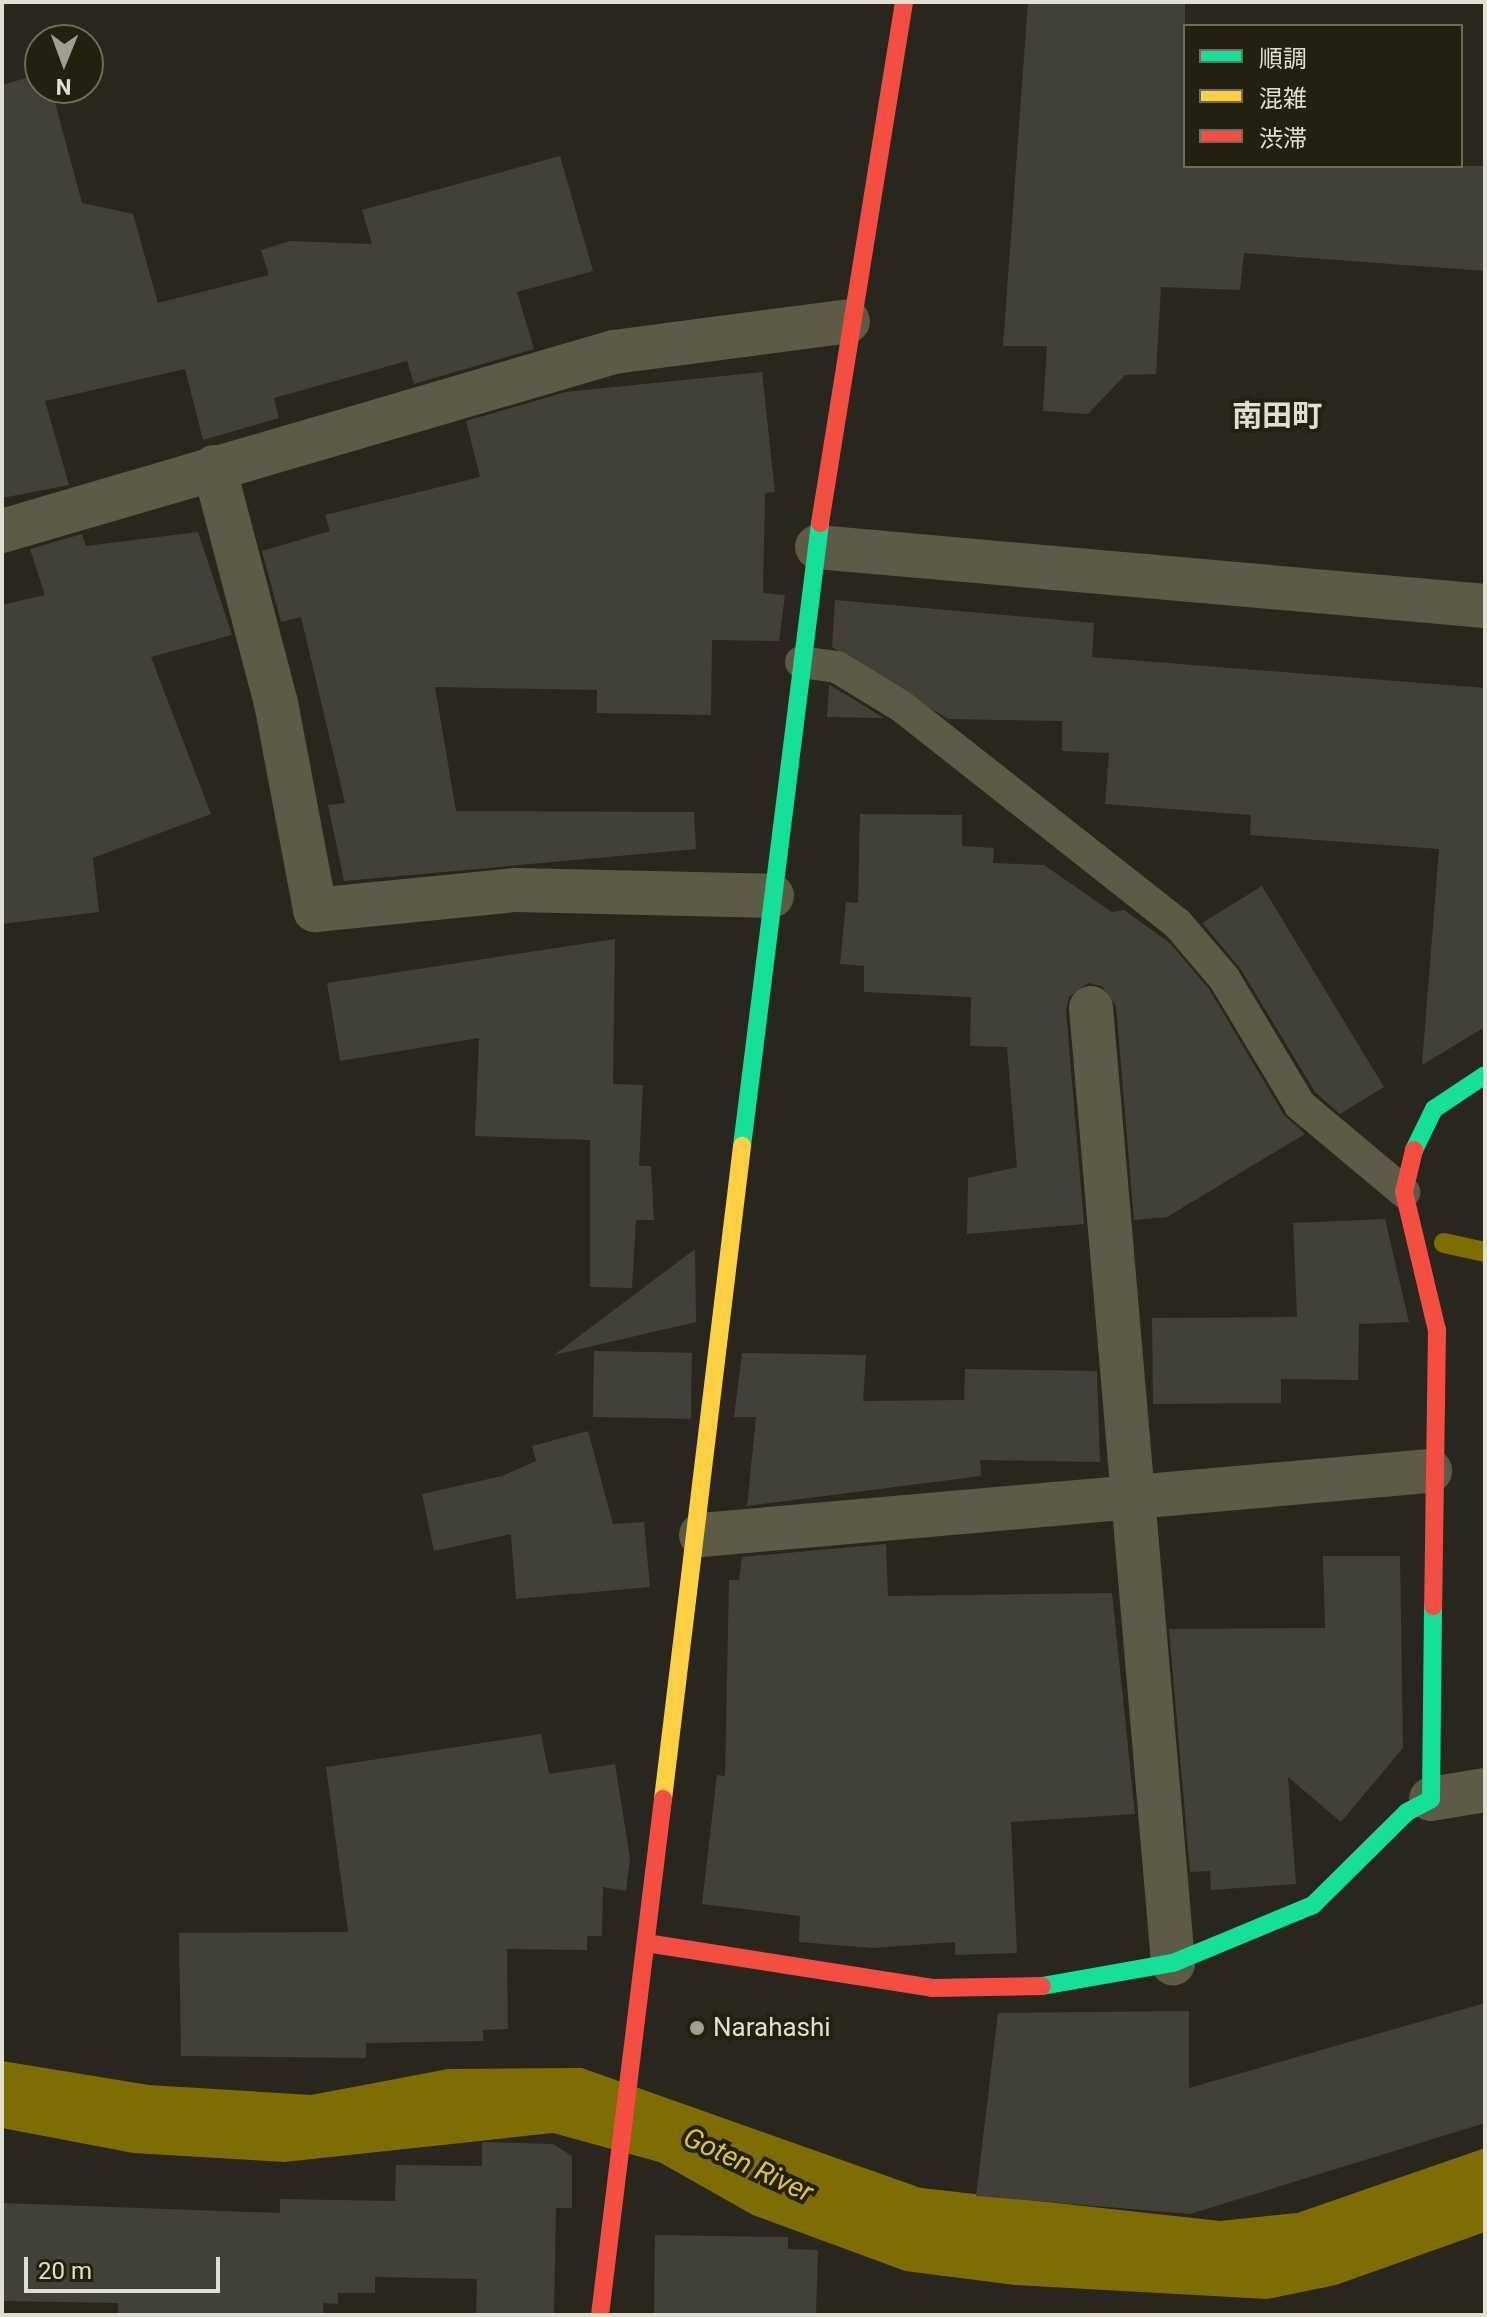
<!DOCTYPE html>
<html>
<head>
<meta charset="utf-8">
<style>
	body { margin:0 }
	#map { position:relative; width:1487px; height:2317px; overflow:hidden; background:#28261d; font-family:Roboto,"Noto Sans JP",sans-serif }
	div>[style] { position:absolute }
	.water>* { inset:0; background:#7d6d03 }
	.stream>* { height:20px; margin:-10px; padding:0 10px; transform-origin:10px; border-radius:10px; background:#7d6d03 }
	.building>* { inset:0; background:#424139; transform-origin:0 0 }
	.lane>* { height:32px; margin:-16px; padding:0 16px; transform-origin:16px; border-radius:16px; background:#5e5a48 }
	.street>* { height:44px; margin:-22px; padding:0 22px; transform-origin:22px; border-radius:22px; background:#5e5a48 }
	.fast>* { height:18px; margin:-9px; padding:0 9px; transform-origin:9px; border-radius:9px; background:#16e098 }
	.slow>* { height:18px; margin:-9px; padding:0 9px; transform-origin:9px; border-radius:9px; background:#ffcf43 }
	.jam>* { height:18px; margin:-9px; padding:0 9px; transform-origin:9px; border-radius:9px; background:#f24e42 }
	.dots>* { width:22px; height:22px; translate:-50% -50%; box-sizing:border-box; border:4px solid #23200f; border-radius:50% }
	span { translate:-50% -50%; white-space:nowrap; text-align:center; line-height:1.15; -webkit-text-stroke:8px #23200f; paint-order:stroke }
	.poi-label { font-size:26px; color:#e0dfd3 }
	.left { translate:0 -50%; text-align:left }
	.water-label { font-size:28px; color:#d9c341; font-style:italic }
	.quarter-label { font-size:30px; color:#e0dfd3; font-weight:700 }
	.frame { position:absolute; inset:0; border:4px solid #e0dfd3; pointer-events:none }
	.legend { position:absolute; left:1183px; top:24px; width:280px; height:144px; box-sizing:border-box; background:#23200f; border:2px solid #6f6c5d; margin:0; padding:10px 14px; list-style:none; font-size:24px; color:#e0dfd3 }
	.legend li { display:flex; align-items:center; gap:16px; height:40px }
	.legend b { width:40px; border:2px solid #6f6c5d }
	.north { position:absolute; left:24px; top:24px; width:80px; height:80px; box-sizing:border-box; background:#23200f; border:2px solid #6f6c5d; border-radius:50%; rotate:181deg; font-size:22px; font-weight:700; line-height:32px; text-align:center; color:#e0dfd3 }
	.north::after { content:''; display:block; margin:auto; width:28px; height:36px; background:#a09e93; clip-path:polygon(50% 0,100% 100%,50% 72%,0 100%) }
	.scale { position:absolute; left:24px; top:2257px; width:196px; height:36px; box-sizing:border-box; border:4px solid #e0dfd3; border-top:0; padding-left:10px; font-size:24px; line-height:28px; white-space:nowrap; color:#e0dfd3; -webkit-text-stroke:6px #23200f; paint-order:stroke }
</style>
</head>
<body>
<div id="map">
	<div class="water">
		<div style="clip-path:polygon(2px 2061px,149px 2085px,311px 2095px,448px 2069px,582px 2068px,921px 2188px,1220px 2221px,1297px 2213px,1485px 2148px,1485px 2232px,1336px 2285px,1267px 2299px,1015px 2285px,905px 2271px,753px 2215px,659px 2162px,553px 2133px,284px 2162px,133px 2153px,2px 2128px)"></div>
	</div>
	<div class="stream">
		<div style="left:1444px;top:1243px;width:42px;rotate:12.4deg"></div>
	</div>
	<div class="building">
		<div style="clip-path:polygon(1028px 2px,1185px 2px,1185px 166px,1485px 166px,1485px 271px,1244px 253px,1240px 290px,1161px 287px,1156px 374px,1125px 375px,1088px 414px,1043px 411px,1047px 346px,1003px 346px)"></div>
		<div style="clip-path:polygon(40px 74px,40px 88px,51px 88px,82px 203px,133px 214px,158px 303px,269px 275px,261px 250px,290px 241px,372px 244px,362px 210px,560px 156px,593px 271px,517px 292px,534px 349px,414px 384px,407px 361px,274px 398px,279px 418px,203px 440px,185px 369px,45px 401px,69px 485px,2px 498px,2px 85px)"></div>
		<div style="clip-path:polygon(762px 372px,775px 492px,765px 493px,763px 593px,785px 595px,779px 641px,712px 640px,711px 715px,597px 713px,597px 690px,435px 687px,456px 811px,694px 812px,696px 849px,344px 881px,328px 805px,345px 803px,301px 617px,281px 622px,262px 551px,330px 531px,325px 515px,480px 477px,466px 421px,566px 392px)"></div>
		<div style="clip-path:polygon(198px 532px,232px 635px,151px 657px,211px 814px,93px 858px,99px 912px,2px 924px,2px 605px,45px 595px,30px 549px,82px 534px,86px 546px)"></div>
		<div style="clip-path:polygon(835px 600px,1094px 623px,1092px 657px,1485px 688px,1485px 1027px,1422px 1065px,1439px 849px,1250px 835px,1251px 815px,1105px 804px,1109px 753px,1062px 751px,1062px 721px,948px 719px,832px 647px)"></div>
		<div style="clip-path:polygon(829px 685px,830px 685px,884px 718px,827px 717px)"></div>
		<div style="clip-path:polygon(860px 814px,962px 815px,962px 846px,994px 848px,993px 863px,1044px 865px,1112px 912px,1124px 910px,1170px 943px,1209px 989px,1284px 1115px,1305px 1134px,1167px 1217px,1134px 1220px,1116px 1006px,1102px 986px,1088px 983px,1069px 997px,1066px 1010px,1084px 1224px,967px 1234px,968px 1178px,1017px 1167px,1007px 1047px,970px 1046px,971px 997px,864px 992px,864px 966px,840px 964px,846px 902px,858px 903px)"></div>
		<div style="clip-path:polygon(1262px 886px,1384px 1087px,1340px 1114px,1315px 1092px,1240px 968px,1202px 923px)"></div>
		<div style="clip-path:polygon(615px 939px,613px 1084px,643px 1085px,639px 1166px,651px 1166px,654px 1220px,636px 1220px,632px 1288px,590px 1287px,590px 1140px,475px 1136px,479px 1038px,340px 1061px,327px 983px)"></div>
		<div style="clip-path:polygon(1385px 1219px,1409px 1322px,1359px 1324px,1358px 1380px,1281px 1379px,1281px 1403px,1153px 1404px,1152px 1318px,1297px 1317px,1293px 1223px)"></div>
		<div style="clip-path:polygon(695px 1249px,696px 1322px,554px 1355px)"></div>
		<div style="left:594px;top:1351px;width:98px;height:66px;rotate:1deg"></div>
		<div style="clip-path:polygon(742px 1353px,866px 1355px,863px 1401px,964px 1400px,965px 1369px,1097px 1371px,1100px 1462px,980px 1460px,981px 1476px,747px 1506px,756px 1417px,734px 1417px)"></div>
		<div style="clip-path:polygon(588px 1431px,613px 1524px,644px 1522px,650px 1587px,516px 1599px,511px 1534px,434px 1551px,422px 1494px,502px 1476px,536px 1461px,532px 1446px)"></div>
		<div style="clip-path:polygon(886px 1544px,888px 1596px,1112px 1593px,1135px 1814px,1011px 1822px,1017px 1953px,955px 1955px,955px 1942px,872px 1948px,799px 1942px,800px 1916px,702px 1904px,717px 1775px,725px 1776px,729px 1580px,739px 1580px,742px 1557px)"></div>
		<div style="clip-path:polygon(1323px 1556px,1400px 1556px,1403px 1748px,1341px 1822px,1288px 1777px,1296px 1884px,1211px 1890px,1210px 1871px,1190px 1872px,1169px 1629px,1325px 1628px)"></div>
		<div style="clip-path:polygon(541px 1734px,549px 1774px,615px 1764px,630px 1858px,626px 1891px,603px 1887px,602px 1936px,587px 1936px,587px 1950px,507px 1949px,508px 2029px,483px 2030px,483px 2041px,366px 2043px,366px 2058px,181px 2056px,179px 1933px,348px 1932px,326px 1767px)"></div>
		<div style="clip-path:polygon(1485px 2003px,1485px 2123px,1190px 2214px,976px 2196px,998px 2013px,1189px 2011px,1189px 2088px)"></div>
		<div style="clip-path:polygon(482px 2142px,553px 2144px,572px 2156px,572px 2208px,556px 2208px,554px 2315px,476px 2315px,477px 2279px,375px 2277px,375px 2293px,338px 2293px,338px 2304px,323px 2303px,323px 2315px,118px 2315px,118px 2303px,2px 2301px,2px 2203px,280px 2213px,280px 2199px,395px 2201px,396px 2165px,482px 2166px)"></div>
		<div style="clip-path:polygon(655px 2235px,788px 2237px,788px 2249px,818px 2250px,816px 2315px,654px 2315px)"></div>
	</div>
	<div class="lane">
		<div style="left:801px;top:662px;width:36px;rotate:8deg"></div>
		<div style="left:837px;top:667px;width:75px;rotate:31.4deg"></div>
		<div style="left:901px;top:706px;width:351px;rotate:38.2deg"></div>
		<div style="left:1177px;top:923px;width:72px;rotate:49.5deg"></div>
		<div style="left:1224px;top:978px;width:148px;rotate:59.1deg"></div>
		<div style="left:1300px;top:1105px;width:136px;rotate:39.9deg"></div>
	</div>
	<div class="street">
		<div style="left:214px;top:467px;width:244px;rotate:75.3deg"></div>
		<div style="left:276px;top:703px;width:211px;rotate:79.3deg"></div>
		<div style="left:315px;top:910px;width:202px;rotate:-5.7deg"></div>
		<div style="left:516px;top:890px;width:256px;rotate:1.3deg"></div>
		<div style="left:2px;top:531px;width:638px;rotate:-16.3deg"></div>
		<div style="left:614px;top:352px;width:236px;rotate:-7.5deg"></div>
		<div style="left:817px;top:547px;width:671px;rotate:5.05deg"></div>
		<div style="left:1091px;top:1008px;width:959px;rotate:85.09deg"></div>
		<div style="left:701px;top:1535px;width:732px;rotate:-5.02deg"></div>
		<div style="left:1431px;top:1799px;width:55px;rotate:-9.5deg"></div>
	</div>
	<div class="fast">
		<div style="left:742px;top:1146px;width:628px;rotate:-82.86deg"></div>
		<div style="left:1414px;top:1150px;width:46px;rotate:-64deg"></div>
		<div style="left:1434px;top:1109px;width:61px;rotate:-33.7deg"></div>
		<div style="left:1042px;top:1986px;width:133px;rotate:-10deg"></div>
		<div style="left:1173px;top:1963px;width:152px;rotate:-22.5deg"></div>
		<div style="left:1313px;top:1905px;width:132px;rotate:-44.7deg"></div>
		<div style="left:1407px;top:1812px;width:27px;rotate:-28deg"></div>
		<div style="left:1431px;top:1799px;width:193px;rotate:-89.4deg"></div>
	</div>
	<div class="slow">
		<div style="left:663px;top:1799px;width:658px;rotate:-83.1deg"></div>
	</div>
	<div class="jam">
		<div style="left:820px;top:523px;width:528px;rotate:-80.84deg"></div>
		<div style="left:1414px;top:1150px;width:43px;rotate:103.4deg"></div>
		<div style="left:1404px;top:1192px;width:142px;rotate:76.6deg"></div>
		<div style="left:1437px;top:1330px;width:276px;rotate:90.8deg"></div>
		<div style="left:646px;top:1943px;width:290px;rotate:8.9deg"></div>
		<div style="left:932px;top:1988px;width:110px;rotate:-1deg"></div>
		<div style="left:600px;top:2315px;width:520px;rotate:-83.04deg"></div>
	</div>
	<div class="dots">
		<div style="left:697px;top:2028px;background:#a09e93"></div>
	</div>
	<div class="poi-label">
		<span class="left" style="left:713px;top:2028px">Narahashi</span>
	</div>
	<div class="water-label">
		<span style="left:748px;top:2165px;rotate:25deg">Goten River</span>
	</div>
	<div class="quarter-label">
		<span style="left:1277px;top:416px">南田町</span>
	</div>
	<div class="frame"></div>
	<ul class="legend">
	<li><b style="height:10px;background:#16e098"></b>順調</li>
	<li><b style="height:10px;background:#ffcf43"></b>混雑</li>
	<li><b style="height:10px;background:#f24e42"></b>渋滞</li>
	</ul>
	<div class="north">N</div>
	<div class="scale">20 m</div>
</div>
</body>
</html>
